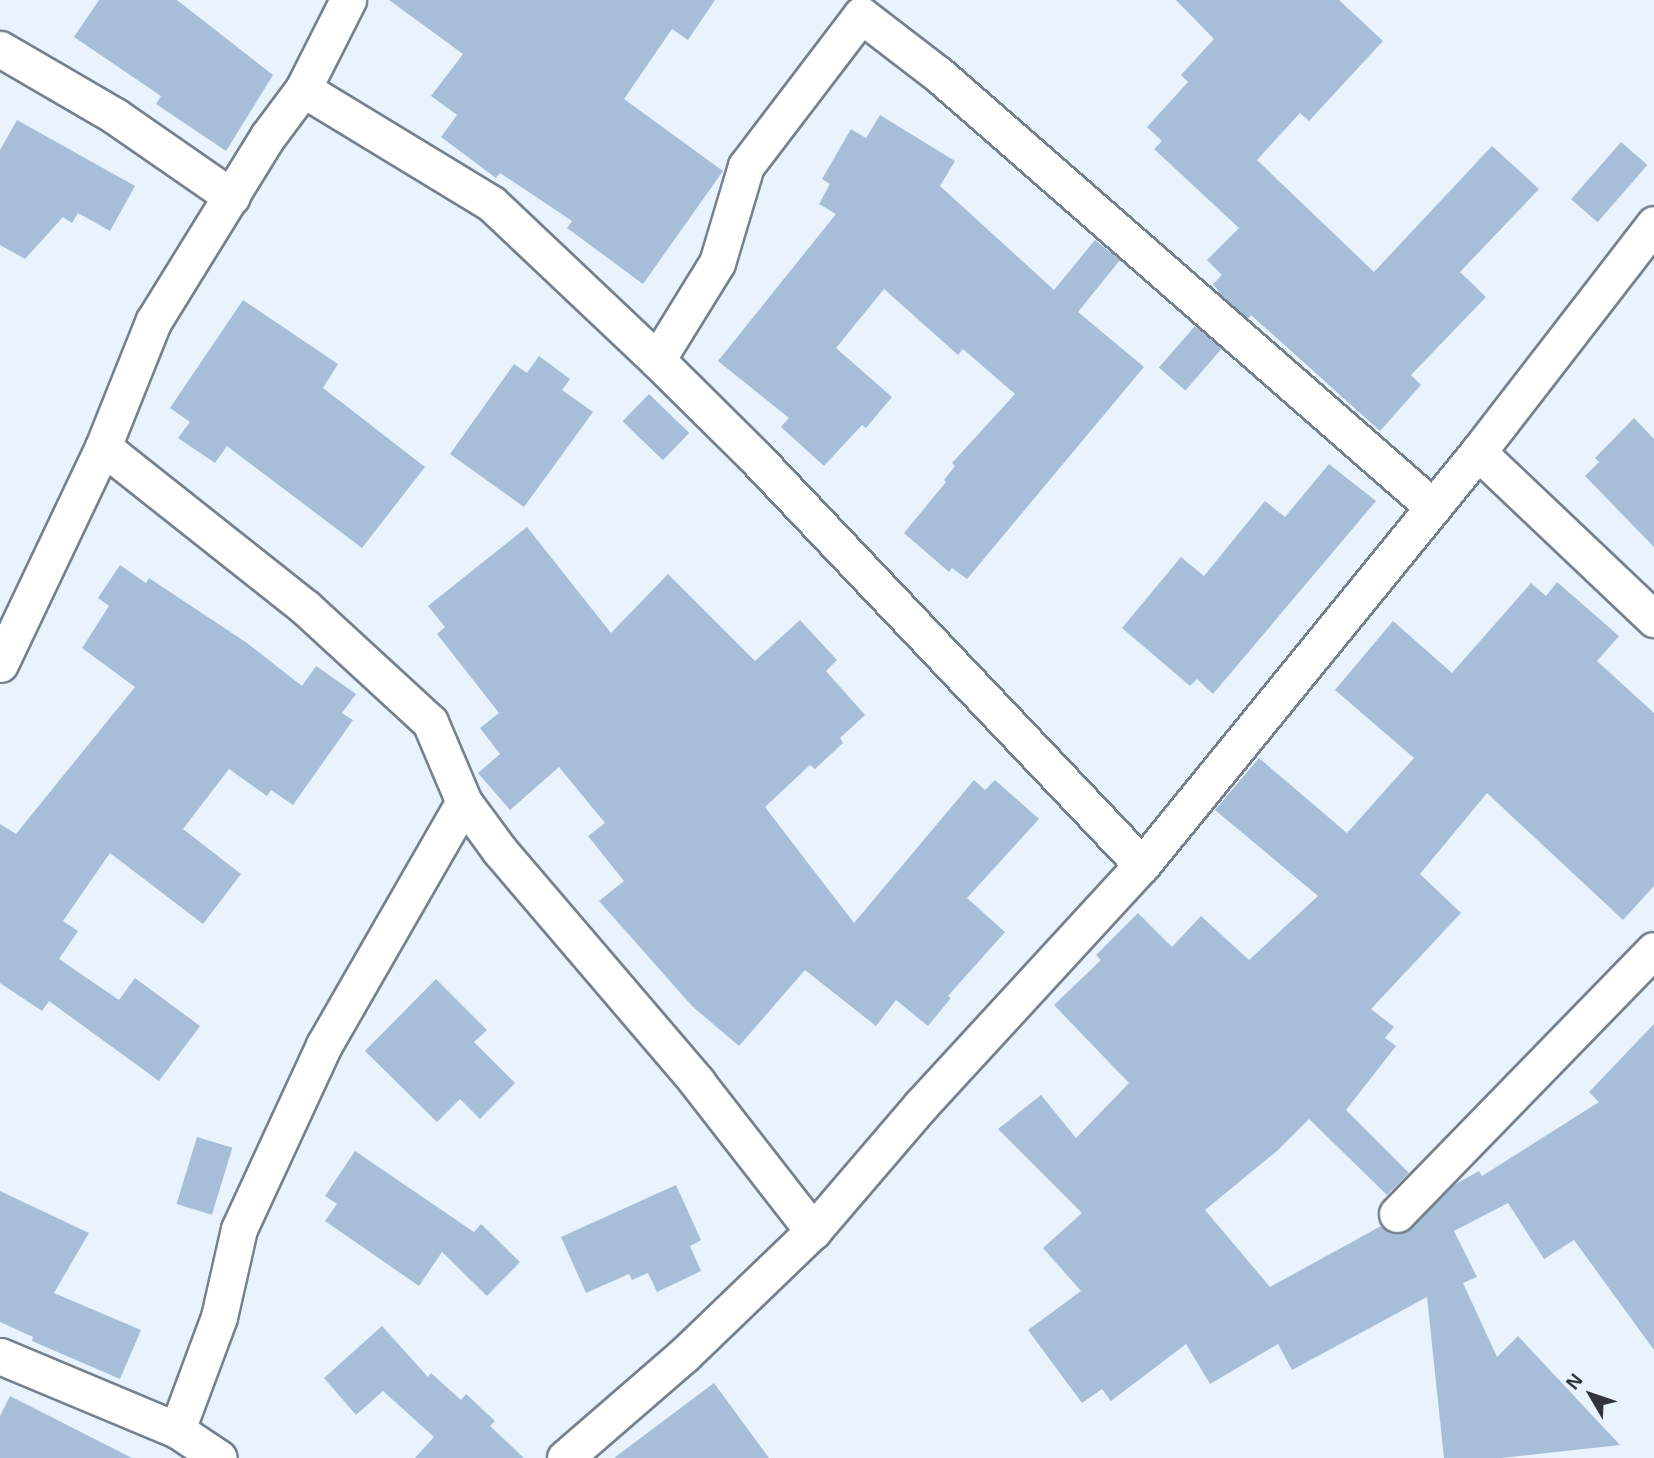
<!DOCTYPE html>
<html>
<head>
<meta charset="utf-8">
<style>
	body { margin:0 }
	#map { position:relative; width:1654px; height:1458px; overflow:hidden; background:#e9f3fe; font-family:Helvetica,sans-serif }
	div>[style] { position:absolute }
	.building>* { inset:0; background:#a7bed9; transform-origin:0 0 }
	.roads { filter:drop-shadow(2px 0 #76818e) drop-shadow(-2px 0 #76818e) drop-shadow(0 2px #76818e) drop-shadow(0 -2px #76818e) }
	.street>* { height:35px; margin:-17.5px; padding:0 17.5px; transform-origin:17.5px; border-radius:17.5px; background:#fff }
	span { translate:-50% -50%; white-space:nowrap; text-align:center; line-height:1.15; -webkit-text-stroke:5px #e9f3fe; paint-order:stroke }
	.north { position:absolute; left:1556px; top:1360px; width:70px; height:70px; -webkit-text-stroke:5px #e9f3fe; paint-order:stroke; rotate:309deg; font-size:19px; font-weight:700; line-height:28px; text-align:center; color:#31353b }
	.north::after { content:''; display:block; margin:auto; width:24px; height:32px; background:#31353b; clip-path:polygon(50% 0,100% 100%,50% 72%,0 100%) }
</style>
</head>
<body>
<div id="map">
	<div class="building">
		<div style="clip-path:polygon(99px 0,177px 0,273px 75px,226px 151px,156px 104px,161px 96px,74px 37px)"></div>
		<div style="clip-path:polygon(389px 0,715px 0,688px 40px,672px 29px,624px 99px,723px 171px,643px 284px,567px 228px,572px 221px,500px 173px,496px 178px,441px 137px,457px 115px,431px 96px,463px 54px)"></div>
		<div style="clip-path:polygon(1176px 0,1339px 0,1383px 41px,1309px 121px,1300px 113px,1257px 160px,1374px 272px,1492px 146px,1539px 189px,1460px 272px,1486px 297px,1411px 375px,1421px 385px,1380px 431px,1251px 315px,1248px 319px,1222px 296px,1213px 284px,1222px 275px,1207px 260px,1239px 228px,1154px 149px,1162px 141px,1147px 127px,1188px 82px,1181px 75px,1214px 39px)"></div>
		<div style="clip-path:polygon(880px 115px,955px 161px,940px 186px,1054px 290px,1095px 240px,1120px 260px,1078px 312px,1144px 367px,967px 579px,952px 568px,949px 572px,904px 533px,946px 482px,944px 480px,955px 466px,952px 463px,1015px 394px,963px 349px,958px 355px,884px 289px,836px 348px,892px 397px,866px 428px,862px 425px,824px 466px,781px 427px,789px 418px,718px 361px,836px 214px,819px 204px,830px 184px,822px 179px,851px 129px,866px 138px)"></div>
		<div style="clip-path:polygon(17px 120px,135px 186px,110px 231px,78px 213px,72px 223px,63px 217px,25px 259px,0 245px,0 150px)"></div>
		<div style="left:1621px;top:142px;width:35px;height:76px;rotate:41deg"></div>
		<div style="clip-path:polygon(243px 300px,338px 364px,323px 388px,425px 467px,362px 548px,227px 446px,215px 463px,178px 438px,190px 422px,170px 408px)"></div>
		<div style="left:1195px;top:326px;width:35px;height:55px;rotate:41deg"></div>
		<div style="clip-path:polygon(539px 356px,570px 379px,562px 390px,593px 412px,524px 507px,450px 454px,514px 364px,527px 373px)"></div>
		<div style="left:649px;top:394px;width:56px;height:38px;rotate:44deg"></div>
		<div style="clip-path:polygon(1634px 418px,1654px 439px,1654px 547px,1585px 476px,1599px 462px,1595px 458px)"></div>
		<div style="clip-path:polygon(1329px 464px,1376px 501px,1213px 694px,1197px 679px,1190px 686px,1122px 628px,1181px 557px,1204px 576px,1265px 501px,1285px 517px)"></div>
		<div style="clip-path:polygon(527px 527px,611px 633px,668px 574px,755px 661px,800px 620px,837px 660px,826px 671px,865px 715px,840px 738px,843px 743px,815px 769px,810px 765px,765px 807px,854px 923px,974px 780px,985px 790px,995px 780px,1039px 819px,967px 898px,1005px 932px,948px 996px,951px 998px,928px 1026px,896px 1000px,876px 1026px,805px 970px,739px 1046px,692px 1006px,599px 901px,624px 881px,588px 836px,605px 823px,559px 767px,510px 810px,478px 773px,500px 754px,480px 728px,499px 713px,437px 634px,445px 627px,428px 606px)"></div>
		<div style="clip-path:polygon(120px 565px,146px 583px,149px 578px,247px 643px,302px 686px,316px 666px,356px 694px,342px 713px,353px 720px,293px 805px,271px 790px,267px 796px,229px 769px,183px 829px,241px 874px,203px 924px,110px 853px,63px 921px,78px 931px,59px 959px,119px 1000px,135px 978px,200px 1026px,159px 1081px,49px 1001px,42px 1011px,0 983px,0 824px,16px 834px,135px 687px,82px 648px,109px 606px,98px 598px)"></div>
		<div style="clip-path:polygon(1557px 582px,1619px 636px,1597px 661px,1654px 713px,1654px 886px,1623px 920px,1487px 793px,1420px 874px,1461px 913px,1371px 1009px,1394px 1027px,1385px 1038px,1396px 1046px,1346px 1110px,1409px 1173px,1387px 1195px,1309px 1119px,1277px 1151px,1205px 1210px,1270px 1287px,1381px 1226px,1391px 1233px,1403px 1233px,1452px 1186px,1479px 1171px,1482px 1176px,1599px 1102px,1589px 1092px,1654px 1024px,1654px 1350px,1574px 1240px,1544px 1259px,1508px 1203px,1454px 1231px,1477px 1277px,1463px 1283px,1497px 1357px,1518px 1336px,1620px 1445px,1502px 1458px,1444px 1458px,1427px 1297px,1292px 1370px,1278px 1344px,1210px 1384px,1186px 1344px,1111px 1401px,1102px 1389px,1082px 1403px,1028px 1330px,1081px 1291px,1043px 1248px,1082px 1213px,998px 1129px,1041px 1095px,1076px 1138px,1129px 1083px,1054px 1005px,1101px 960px,1096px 955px,1138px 913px,1172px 947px,1201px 916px,1249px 960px,1318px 896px,1215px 810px,1259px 758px,1347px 833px,1414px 758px,1335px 690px,1393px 621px,1452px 673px,1531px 583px,1546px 596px)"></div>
		<div style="clip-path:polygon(436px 979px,487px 1030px,474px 1042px,515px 1083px,480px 1119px,460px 1099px,437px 1122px,365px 1051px)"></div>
		<div style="left:197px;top:1137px;width:37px;height:70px;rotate:17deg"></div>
		<div style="clip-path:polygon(355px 1151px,474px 1232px,481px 1224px,520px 1262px,487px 1296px,442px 1252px,419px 1286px,325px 1221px,337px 1204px,325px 1196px)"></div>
		<div style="clip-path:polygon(676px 1185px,701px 1240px,690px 1246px,701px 1271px,657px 1292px,648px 1273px,632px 1280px,629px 1274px,586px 1293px,561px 1237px)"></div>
		<div style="clip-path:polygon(0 1191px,89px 1233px,54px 1293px,141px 1330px,120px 1379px,32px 1341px,33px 1337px,0 1322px)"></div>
		<div style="clip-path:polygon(382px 1326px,428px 1377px,431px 1373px,461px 1400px,466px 1394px,495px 1421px,490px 1426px,524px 1458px,415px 1458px,434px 1437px,383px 1391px,356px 1415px,324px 1378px)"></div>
		<div style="clip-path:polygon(714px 1383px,769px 1458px,614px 1458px)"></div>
		<div style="clip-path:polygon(10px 1396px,132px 1458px,0 1458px,0 1416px)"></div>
	</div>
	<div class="roads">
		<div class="street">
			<div style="left:0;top:49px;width:133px;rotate:30.2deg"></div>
			<div style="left:115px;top:116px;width:142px;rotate:34.7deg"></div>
			<div style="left:303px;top:89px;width:221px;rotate:31.3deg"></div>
			<div style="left:492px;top:204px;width:227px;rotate:43.4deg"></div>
			<div style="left:657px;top:360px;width:138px;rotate:44.7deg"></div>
			<div style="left:755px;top:457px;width:562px;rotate:46.51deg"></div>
			<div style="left:657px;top:360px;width:114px;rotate:-58.3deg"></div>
			<div style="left:717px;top:263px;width:101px;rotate:-73.4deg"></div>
			<div style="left:746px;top:166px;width:190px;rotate:-52.7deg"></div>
			<div style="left:861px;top:15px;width:97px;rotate:37.5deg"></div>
			<div style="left:938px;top:74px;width:658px;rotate:41.18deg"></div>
			<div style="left:103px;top:447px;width:259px;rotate:38.4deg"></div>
			<div style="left:306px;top:608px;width:168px;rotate:42.6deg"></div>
			<div style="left:430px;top:722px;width:87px;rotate:67deg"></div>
			<div style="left:464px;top:802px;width:61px;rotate:53.7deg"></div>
			<div style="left:500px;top:851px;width:304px;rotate:49.5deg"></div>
			<div style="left:697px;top:1082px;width:189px;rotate:52.1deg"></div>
			<div style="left:1478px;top:452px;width:243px;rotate:43.5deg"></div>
			<div style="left:0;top:664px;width:240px;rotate:-64.6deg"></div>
			<div style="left:103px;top:447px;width:135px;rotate:-68.2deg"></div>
			<div style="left:153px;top:322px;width:219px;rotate:-58.3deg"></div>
			<div style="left:268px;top:136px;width:59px;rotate:-53.3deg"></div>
			<div style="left:303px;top:89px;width:100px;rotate:-63.2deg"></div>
			<div style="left:1397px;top:1214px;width:368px;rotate:-45.8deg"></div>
			<div style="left:0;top:1356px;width:192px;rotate:22.7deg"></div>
			<div style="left:177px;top:1430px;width:50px;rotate:33.7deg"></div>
			<div style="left:177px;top:1430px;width:121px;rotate:-69.6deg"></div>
			<div style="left:219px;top:1317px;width:90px;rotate:-77.2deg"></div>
			<div style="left:239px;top:1229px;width:203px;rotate:-65.2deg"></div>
			<div style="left:324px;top:1045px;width:280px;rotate:-60.1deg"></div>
			<div style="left:565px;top:1458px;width:157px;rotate:-40.9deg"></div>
			<div style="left:684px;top:1355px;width:179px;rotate:-43.9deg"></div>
			<div style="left:813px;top:1231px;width:166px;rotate:-49.4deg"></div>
			<div style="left:921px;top:1105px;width:326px;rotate:-47.4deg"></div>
			<div style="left:1142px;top:865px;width:532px;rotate:-50.87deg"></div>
			<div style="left:1478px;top:452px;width:288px;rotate:-52.3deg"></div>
		</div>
	</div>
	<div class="north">N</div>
</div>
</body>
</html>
